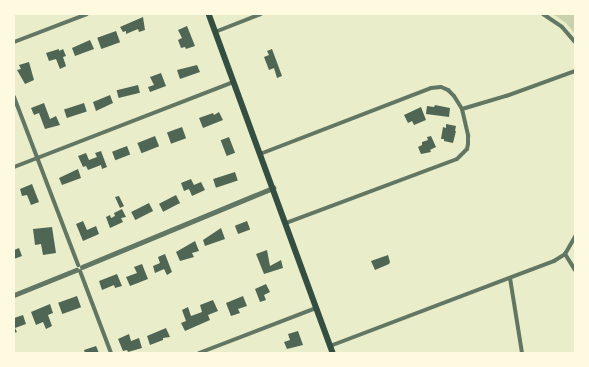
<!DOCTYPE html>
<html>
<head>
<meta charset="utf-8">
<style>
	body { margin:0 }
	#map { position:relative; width:589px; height:367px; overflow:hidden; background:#e9edc9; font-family:Roboto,sans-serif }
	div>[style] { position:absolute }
	.green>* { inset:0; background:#cad2ad }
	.building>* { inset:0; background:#4f6655; transform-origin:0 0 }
	.minor>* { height:4px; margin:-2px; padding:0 2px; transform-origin:2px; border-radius:2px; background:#617663 }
	.tertiary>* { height:4.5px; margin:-2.25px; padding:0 2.25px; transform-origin:2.25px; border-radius:2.25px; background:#617663 }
	.secondary>* { height:5.5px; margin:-2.75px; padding:0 2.75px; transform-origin:2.75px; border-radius:2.75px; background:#344e41 }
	span { translate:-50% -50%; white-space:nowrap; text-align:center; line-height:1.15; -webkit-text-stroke:4px #fefae0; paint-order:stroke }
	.frame { position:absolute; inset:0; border:15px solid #fefae0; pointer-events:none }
</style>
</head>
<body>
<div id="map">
	<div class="green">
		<div style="clip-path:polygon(553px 14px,575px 14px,575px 34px,566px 23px)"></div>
	</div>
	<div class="building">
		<div style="clip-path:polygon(143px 17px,145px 30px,139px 32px,138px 29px,126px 34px,126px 31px,123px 32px,120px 27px)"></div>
		<div style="clip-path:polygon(187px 26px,195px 46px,186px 49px,185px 47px,181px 48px,178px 40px,182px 38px,178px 30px)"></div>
		<div style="left:116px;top:31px;width:12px;height:20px;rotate:70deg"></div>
		<div style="clip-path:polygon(90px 40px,94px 49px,75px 56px,72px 48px)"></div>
		<div style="clip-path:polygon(59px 49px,59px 51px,63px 49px,66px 56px,63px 57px,66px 66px,60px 69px,56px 59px,49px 61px,46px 53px)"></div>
		<div style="clip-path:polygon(272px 49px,282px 76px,277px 78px,274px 68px,269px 70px,264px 57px,269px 55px,267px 51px)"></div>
		<div style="clip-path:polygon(29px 62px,34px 80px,25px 84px,17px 70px,21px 69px,19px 65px)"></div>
		<div style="clip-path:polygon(197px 65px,200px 72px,180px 79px,177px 70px)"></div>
		<div style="clip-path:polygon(161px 73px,166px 86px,150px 92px,148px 87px,154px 85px,150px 77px)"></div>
		<div style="left:138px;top:85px;width:8px;height:22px;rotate:76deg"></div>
		<div style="clip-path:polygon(110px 95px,113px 103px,96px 111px,93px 102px)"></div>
		<div style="clip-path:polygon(44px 103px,50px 119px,56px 116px,60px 125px,45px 129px,39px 113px,34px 115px,31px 108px)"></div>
		<div style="left:84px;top:103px;width:9px;height:21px;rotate:72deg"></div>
		<div style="clip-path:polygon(435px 105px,450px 108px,449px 117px,426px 114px,427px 106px,434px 107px)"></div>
		<div style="clip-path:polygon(421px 107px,426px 120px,414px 125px,412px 121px,408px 123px,404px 115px)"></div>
		<div style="clip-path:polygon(219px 112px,223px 120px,203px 128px,199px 118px,213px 113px,214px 115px)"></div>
		<div style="clip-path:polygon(446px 124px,456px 126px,455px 131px,456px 131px,453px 143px,444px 141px,444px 139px,441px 139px,443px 127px,446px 128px)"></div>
		<div style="left:182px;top:127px;width:12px;height:16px;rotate:70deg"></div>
		<div style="left:155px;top:136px;width:11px;height:19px;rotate:68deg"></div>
		<div style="clip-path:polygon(431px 136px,436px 147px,430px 150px,431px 152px,421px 154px,418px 147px,422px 145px,422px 142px,428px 140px,427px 137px)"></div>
		<div style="left:229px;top:137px;width:17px;height:9px;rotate:69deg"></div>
		<div style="left:127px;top:146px;width:9px;height:16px;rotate:69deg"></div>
		<div style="clip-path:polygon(101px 151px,107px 167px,102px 169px,101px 165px,88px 170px,86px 166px,83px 167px,78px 156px,86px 153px,89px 160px,97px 157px,95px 153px)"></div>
		<div style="clip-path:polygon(78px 169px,81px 178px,62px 185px,59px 178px)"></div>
		<div style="left:235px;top:172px;width:9px;height:23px;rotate:72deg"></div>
		<div style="clip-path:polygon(191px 179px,194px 185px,201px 182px,205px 190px,192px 196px,189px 189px,184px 191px,181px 183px)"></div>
		<div style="clip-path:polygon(32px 184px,39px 202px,31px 205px,27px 195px,22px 196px,20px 189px)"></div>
		<div style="left:176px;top:195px;width:9px;height:19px;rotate:63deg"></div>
		<div style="clip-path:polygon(119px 196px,124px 206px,120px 208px,115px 197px)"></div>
		<div style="left:149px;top:203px;width:9px;height:20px;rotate:63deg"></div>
		<div style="clip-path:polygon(122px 209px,126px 217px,121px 218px,123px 222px,110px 228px,106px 217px,110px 215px,111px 218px,115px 216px,114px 213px)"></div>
		<div style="clip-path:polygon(83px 221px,87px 230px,96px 226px,99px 234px,83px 241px,76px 224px)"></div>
		<div style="left:247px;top:221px;width:9px;height:13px;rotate:69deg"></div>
		<div style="clip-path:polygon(52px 227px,56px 253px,43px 255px,41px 244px,35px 245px,33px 229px)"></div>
		<div style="clip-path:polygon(221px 228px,225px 239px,205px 246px,203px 240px)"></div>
		<div style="clip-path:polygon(195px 241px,199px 251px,192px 253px,194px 257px,180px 261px,176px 252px)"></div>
		<div style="clip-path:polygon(19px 248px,22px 256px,14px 259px,14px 250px)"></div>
		<div style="clip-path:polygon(267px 250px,270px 266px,281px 260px,283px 268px,264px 274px,256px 254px)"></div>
		<div style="clip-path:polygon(165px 254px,172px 272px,167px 275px,164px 269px,155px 273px,153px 266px,160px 263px,158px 257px)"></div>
		<div style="clip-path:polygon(388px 255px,390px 262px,389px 264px,375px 270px,371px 261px)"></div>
		<div style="clip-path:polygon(142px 264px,148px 279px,130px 286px,126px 277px,137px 273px,134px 267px)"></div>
		<div style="clip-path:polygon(117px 274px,122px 286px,115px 288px,114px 285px,102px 290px,99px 281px)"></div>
		<div style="clip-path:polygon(266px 284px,270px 292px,264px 295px,266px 300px,260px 302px,255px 289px)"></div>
		<div style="left:77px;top:296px;width:12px;height:20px;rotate:70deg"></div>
		<div style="clip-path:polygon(243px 296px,247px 306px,238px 309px,240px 313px,231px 316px,226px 303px)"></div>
		<div style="clip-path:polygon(213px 300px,218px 311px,208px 315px,210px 320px,185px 331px,181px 323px,186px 321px,182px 310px,188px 307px,191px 316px,202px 312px,200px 305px)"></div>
		<div style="clip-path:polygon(50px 304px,53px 313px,48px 315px,52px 326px,46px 329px,43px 322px,36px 325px,31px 312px)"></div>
		<div style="clip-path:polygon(23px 315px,26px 324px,15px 328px,17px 332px,14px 333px,14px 318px)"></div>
		<div style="clip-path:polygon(166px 328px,170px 337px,163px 338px,163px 340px,150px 345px,147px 336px)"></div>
		<div style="clip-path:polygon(298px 331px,303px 345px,287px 349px,284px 342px,290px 340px,288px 334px)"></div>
		<div style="clip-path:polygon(129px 334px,131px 341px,139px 338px,142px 348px,128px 352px,127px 350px,123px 351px,118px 339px)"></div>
		<div style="clip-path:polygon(96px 346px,99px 353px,85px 353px,84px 350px)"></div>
	</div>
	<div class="minor">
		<div style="left:543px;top:14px;width:23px;rotate:34deg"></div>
		<div style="left:562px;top:27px;width:20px;rotate:49deg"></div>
		<div style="left:215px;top:32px;width:49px;rotate:-21.4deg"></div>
		<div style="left:14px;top:42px;width:78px;rotate:-21deg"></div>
		<div style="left:14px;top:97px;width:180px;rotate:69.1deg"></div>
		<div style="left:462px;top:109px;width:46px;rotate:-16.5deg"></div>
		<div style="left:506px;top:96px;width:73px;rotate:-19.9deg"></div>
		<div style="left:260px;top:154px;width:183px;rotate:-21.1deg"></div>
		<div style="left:431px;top:88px;width:10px;rotate:-6deg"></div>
		<div style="left:441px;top:87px;width:8px;rotate:23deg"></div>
		<div style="left:448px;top:90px;width:8px;rotate:45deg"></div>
		<div style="left:454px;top:96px;width:15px;rotate:58deg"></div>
		<div style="left:462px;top:109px;width:28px;rotate:77deg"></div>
		<div style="left:468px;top:136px;width:8px;rotate:90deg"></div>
		<div style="left:468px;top:144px;width:5px;rotate:101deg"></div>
		<div style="left:467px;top:149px;width:14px;rotate:135deg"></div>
		<div style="left:457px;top:159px;width:183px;rotate:159.5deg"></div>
		<div style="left:14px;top:167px;width:235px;rotate:-21.2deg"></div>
		<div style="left:565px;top:254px;width:19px;rotate:58deg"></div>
		<div style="left:80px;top:271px;width:88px;rotate:69.3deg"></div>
		<div style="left:510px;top:278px;width:76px;rotate:80.9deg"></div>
		<div style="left:330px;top:346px;width:240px;rotate:-20.8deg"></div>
		<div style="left:554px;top:261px;width:13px;rotate:-32deg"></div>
		<div style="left:565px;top:254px;width:20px;rotate:-60deg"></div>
		<div style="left:199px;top:353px;width:125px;rotate:-21deg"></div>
	</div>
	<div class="tertiary">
		<div style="left:82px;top:267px;width:207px;rotate:-22.5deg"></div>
		<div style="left:14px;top:295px;width:67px;rotate:-22deg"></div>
	</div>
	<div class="secondary">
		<div style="left:209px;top:14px;width:361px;rotate:69.9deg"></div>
	</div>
	<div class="frame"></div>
</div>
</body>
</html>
